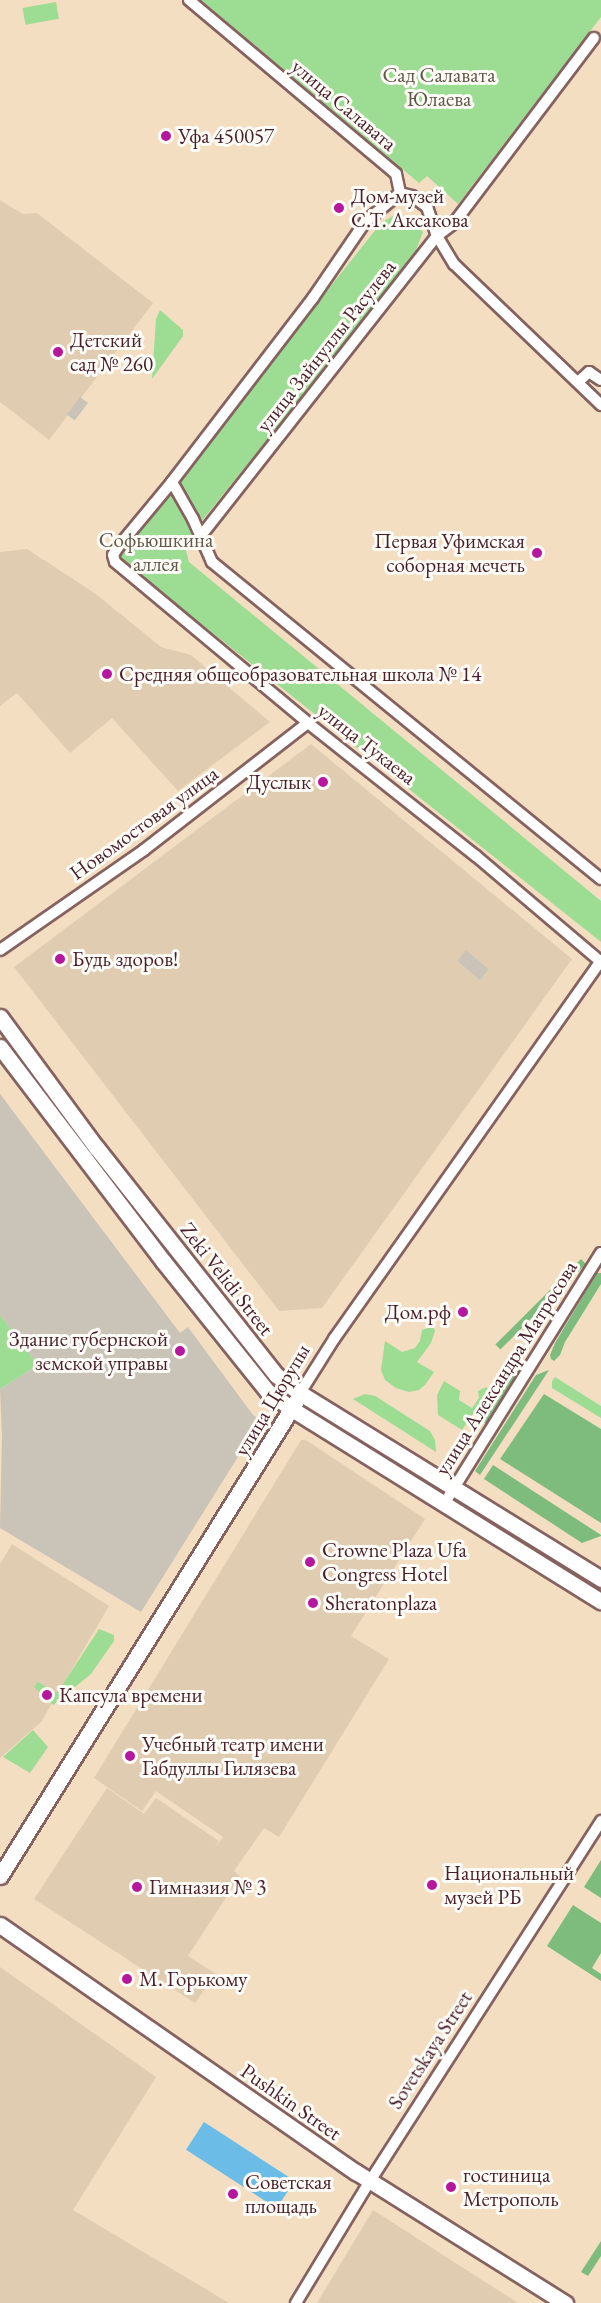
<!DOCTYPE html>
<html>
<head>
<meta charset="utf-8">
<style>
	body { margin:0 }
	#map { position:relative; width:601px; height:2303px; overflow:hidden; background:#f3dec2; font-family:"EB Garamond",serif }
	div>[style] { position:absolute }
	.built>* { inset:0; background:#e0cdb1 }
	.industrial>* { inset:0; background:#cac3b8; transform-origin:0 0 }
	.green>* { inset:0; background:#9cdc93; transform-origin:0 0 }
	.forest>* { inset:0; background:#7dbc7d; transform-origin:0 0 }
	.water>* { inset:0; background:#6bbde7; transform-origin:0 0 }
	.roads { filter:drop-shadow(2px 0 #856260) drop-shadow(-2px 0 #856260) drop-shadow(0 2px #856260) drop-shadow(0 -2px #856260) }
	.street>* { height:10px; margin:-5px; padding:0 5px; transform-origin:5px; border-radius:5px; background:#fff }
	.secondary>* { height:15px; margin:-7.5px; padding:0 7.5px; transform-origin:7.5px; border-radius:7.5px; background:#fff }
	.dots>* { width:16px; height:16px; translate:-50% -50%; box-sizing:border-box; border:3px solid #fdfcf7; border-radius:50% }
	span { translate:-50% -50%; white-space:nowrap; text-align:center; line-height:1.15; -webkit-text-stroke:6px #fdfcf7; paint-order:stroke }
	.park-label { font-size:21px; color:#63584a }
	.street-label { font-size:21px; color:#4a1f2b }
	.poi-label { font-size:21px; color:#4a1f2b }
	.left { translate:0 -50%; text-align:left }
	.right { translate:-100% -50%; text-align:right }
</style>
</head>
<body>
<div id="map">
	<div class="built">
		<div style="clip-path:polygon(0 200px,23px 214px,37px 213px,153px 303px,49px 440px,0 402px)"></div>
		<div style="clip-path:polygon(27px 549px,96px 594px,161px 647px,191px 655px,270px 722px,178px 791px,112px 718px,70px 753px,17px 693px,0 706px,0 552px)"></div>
		<div style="clip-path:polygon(311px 744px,572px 959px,322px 1308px,279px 1311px,14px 967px)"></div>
		<div style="clip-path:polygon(301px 1440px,306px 1440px,425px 1519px,351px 1636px,389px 1659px,279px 1837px,264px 1828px,234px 1871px,240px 1876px,188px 1956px,216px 1974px,195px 2003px,34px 1899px,107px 1788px,144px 1814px,156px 1798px,219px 1841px,214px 1849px,223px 1837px,156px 1791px,142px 1811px,94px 1778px)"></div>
		<div style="clip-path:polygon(12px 1544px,109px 1606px,41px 1722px,0 1758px,0 1564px)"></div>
		<div style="clip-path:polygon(0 1967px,156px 2077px,73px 2210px,229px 2303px,0 2303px)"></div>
		<div style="clip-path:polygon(373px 2210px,518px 2303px,317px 2303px)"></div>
	</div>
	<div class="industrial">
		<div style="left:80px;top:397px;width:10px;height:22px;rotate:37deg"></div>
		<div style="left:466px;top:950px;width:30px;height:14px;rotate:40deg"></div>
		<div style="clip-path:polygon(0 1094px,180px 1333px,188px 1327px,253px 1415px,261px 1420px,141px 1612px,0 1528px,2px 1437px,0 1389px,38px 1365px,0 1315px)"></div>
	</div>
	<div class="green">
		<div style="clip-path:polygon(201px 0,601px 0,601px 17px,458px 204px,427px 176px,419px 183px)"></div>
		<div style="left:56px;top:2px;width:17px;height:34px;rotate:80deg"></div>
		<div style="clip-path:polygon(398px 213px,409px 217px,423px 232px,413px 258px,184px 543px,189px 562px,601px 901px,601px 942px,116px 556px,381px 223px)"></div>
		<div style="clip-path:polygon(160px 310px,183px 330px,183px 336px,152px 379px,156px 319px)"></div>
		<div style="clip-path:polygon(0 1315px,38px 1365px,0 1389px)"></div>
		<div style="clip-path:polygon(433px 1326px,435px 1331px,431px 1343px,417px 1362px,434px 1372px,425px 1385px,419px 1390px,409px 1392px,396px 1388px,385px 1380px,381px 1370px,385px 1341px,402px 1352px,415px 1348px,420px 1341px,422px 1330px)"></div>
		<div style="clip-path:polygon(555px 1377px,601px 1406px,601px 1418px,552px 1388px,552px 1381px)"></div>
		<div style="clip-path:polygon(444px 1381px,460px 1391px,459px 1400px,472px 1408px,479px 1398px,478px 1391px,486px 1387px,489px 1390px,462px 1430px,438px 1415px,437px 1395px)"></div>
		<div style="clip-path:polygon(365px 1394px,375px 1396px,430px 1431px,435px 1440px,436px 1452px,353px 1399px)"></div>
		<div style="clip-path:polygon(99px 1629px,114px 1635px,114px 1641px,91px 1674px,53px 1705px,34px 1687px,38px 1682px,57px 1693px)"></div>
		<div style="clip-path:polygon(33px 1730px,48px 1747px,30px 1773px,3px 1757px)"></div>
	</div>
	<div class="forest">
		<div style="left:581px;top:1259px;width:7px;height:121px;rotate:45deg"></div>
		<div style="clip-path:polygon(597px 1273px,601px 1273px,601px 1284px,565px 1342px,560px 1355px,554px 1361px,551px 1359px,550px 1355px,555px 1343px)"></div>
		<div style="clip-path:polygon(549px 1370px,480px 1475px,475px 1471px,536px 1375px)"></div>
		<div style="clip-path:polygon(513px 1374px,519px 1378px,487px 1424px,482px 1421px)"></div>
		<div style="clip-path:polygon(544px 1394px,601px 1429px,601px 1523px,500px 1459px)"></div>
		<div style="clip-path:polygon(493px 1465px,601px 1535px,601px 1536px,582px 1543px,484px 1479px)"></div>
		<div style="clip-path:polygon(601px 1860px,601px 1898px,584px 1887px)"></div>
		<div style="clip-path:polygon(573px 1905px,601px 1923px,601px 1953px,592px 1968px,601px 1974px,601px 1981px,547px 1946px)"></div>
		<div style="clip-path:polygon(601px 2241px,601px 2256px,588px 2276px,581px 2272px)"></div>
	</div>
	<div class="water">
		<div style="left:204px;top:2122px;width:108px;height:33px;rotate:33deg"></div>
	</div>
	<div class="roads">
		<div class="street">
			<div style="left:189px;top:0;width:270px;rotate:40deg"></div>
			<div style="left:396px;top:174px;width:19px;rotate:78deg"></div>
			<div style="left:400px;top:193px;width:12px;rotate:14deg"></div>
			<div style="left:412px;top:196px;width:19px;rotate:36deg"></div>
			<div style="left:427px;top:207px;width:31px;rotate:71deg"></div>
			<div style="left:437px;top:236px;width:33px;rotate:59deg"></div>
			<div style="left:454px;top:264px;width:204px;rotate:43.8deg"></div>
			<div style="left:400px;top:193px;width:45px;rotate:140.4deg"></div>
			<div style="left:365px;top:222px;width:92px;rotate:124.4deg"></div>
			<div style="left:313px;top:298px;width:232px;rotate:127.5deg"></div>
			<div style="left:172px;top:482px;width:85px;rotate:129.7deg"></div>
			<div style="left:118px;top:547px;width:9px;rotate:122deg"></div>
			<div style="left:113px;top:555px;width:7px;rotate:74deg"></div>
			<div style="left:115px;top:562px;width:251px;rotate:39.8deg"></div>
			<div style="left:308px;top:723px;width:214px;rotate:38.4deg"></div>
			<div style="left:476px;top:856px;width:164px;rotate:40.3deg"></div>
			<div style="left:578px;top:382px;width:15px;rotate:-42deg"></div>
			<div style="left:589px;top:372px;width:14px;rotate:34deg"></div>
			<div style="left:172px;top:482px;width:43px;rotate:60.4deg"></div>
			<div style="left:193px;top:519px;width:47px;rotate:66.2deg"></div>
			<div style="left:212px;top:562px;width:502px;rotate:39.18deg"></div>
			<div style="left:200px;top:537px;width:383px;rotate:-51.8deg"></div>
			<div style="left:437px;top:236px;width:21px;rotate:-37deg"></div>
			<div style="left:454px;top:223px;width:232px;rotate:-52.9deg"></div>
			<div style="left:0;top:950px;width:175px;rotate:-34.8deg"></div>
			<div style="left:144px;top:850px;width:207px;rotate:-37.8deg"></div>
			<div style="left:300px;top:1393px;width:64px;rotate:-57.8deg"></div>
			<div style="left:334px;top:1339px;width:464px;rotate:-54.8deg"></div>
			<div style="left:444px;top:1504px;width:296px;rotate:-58deg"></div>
			<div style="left:296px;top:2303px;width:143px;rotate:-58.8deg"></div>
			<div style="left:370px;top:2181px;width:428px;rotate:-57.3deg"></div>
		</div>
		<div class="secondary">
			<div style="left:0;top:1017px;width:162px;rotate:53.6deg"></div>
			<div style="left:96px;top:1147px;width:290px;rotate:51.7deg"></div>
			<div style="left:276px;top:1375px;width:30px;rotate:37deg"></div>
			<div style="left:300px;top:1393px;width:354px;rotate:31.7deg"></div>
			<div style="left:0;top:1047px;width:269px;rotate:52.7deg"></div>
			<div style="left:163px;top:1261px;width:168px;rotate:51.3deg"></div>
			<div style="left:268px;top:1392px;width:29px;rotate:35deg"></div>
			<div style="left:292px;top:1409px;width:364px;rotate:31.9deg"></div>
			<div style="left:0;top:1876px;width:560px;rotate:-58.07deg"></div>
			<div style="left:0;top:1925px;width:433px;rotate:34.8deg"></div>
			<div style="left:356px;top:2172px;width:247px;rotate:32.1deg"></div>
		</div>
	</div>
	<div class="dots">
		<div style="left:166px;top:136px;background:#b5179e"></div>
		<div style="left:339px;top:208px;background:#b5179e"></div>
		<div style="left:58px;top:352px;background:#b5179e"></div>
		<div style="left:537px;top:553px;background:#b5179e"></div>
		<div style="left:107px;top:674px;background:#b5179e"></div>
		<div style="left:323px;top:782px;background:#b5179e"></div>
		<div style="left:60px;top:959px;background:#b5179e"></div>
		<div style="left:463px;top:1312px;background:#b5179e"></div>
		<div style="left:180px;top:1351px;background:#b5179e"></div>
		<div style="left:310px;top:1562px;background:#b5179e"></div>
		<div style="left:313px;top:1603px;background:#b5179e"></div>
		<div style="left:47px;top:1695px;background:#b5179e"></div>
		<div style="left:130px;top:1756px;background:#b5179e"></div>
		<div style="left:432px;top:1885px;background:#b5179e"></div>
		<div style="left:137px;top:1887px;background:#b5179e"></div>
		<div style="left:127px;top:1979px;background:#b5179e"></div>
		<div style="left:451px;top:2187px;background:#b5179e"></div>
		<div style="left:233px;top:2194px;background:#b5179e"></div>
	</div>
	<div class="park-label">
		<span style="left:439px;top:87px">Сад Салавата<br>Юлаева</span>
		<span style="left:156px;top:552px">Софьюшкина<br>аллея</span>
	</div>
	<div class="street-label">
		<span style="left:344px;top:105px;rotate:40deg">улица Салавата</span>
		<span style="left:326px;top:346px;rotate:-52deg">улица Зайнуллы Расулева</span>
		<span style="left:367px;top:744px;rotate:38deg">улица Тукаева</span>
		<span style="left:144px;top:823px;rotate:-36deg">Новомостовая улица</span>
		<span style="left:227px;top:1279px;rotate:52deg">Zeki Velidi Street</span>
		<span style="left:506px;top:1368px;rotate:-58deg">улица Александра Матросова</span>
		<span style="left:272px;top:1400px;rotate:-59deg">улица Цюрупы</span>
		<span style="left:430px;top:2050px;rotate:-57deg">Sovetskaya Street</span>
		<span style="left:291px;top:2102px;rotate:35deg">Pushkin Street</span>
	</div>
	<div class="poi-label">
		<span class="left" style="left:178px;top:136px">Уфа 450057</span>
		<span class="left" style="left:351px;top:208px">Дом-музей<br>С.Т. Аксакова</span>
		<span class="left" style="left:70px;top:352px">Детский<br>сад № 260</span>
		<span class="right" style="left:525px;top:553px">Первая Уфимская<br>соборная мечеть</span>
		<span class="left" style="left:119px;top:674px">Средняя общеобразовательная школа № 14</span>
		<span class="right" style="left:311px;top:782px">Дуслык</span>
		<span class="left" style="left:72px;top:959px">Будь здоров!</span>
		<span class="right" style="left:451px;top:1312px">Дом.рф</span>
		<span class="right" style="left:168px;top:1351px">Здание губернской<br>земской управы</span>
		<span class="left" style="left:322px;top:1562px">Crowne Plaza Ufa<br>Congress Hotel</span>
		<span class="left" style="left:325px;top:1603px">Sheratonplaza</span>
		<span class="left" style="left:59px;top:1695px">Капсула времени</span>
		<span class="left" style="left:142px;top:1756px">Учебный театр имени<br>Габдуллы Гилязева</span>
		<span class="left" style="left:444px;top:1885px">Национальный<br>музей РБ</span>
		<span class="left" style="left:149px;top:1887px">Гимназия № 3</span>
		<span class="left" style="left:139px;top:1979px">М. Горькому</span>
		<span class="left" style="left:463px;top:2187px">гостиница<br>Метрополь</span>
		<span class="left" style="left:245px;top:2194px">Советская<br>площадь</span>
	</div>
</div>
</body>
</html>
